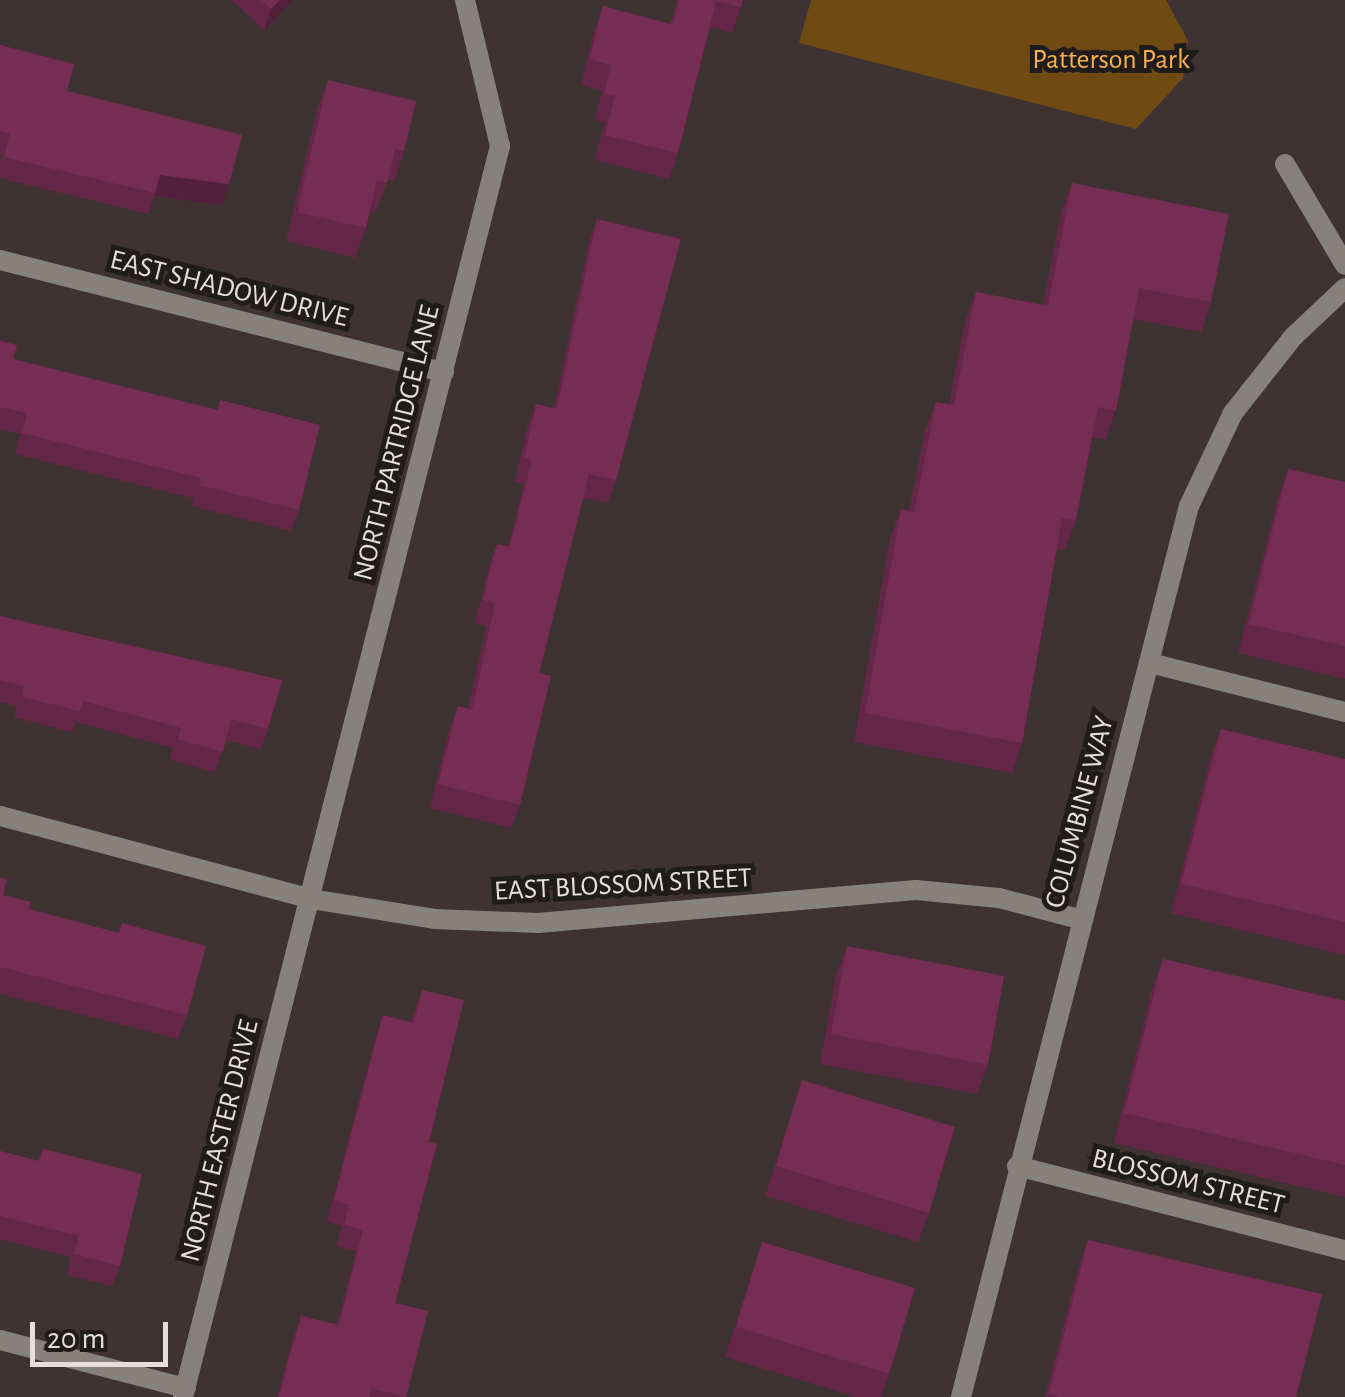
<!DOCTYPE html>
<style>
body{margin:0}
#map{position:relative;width:1345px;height:1397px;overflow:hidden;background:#3f3233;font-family:"Alegreya Sans",sans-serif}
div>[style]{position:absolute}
.green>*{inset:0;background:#6f4a13}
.service>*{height:20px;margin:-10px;padding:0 10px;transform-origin:10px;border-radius:10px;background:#87817e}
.minor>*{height:20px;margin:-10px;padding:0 10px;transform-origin:10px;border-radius:10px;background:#87817e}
.wall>*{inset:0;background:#652748}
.shaded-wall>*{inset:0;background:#52203b}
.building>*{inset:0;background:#752d54}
span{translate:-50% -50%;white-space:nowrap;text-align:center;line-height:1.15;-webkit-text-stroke:10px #211c1c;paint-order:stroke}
.park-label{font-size:28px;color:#f7b04d}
.street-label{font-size:28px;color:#e6dede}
.scale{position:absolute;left:30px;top:1322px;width:138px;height:45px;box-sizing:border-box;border:5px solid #e6dede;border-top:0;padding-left:12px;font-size:30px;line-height:35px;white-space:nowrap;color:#e6dede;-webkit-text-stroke:8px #211c1c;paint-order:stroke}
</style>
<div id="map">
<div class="green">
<i style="clip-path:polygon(811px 0,1166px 0,1188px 41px,1183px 78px,1136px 129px,799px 43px)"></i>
</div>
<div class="service">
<i style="left:1285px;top:164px;width:117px;rotate:59.3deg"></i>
</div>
<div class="minor">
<i style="left:0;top:260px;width:458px;rotate:14.2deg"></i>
<i style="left:1150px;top:663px;width:201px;rotate:14.1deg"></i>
<i style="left:0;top:816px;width:322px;rotate:14.9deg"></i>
<i style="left:311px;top:899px;width:125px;rotate:9.2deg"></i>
<i style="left:434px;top:919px;width:104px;rotate:2.2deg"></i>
<i style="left:538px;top:923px;width:379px;rotate:-5deg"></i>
<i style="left:916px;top:890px;width:83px;rotate:5.5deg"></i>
<i style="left:999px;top:898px;width:83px;rotate:14.7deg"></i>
<i style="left:1017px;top:1166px;width:339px;rotate:14.4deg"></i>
<i style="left:0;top:1340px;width:192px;rotate:14.5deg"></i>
<i style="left:183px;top:1397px;width:1291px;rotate:-75.78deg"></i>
<i style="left:500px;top:146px;width:150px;rotate:-103.5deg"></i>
<i style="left:961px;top:1397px;width:920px;rotate:-75.65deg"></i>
<i style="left:1189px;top:506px;width:103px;rotate:-64.7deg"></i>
<i style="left:1233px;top:413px;width:97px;rotate:-51.7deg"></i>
<i style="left:1293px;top:337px;width:71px;rotate:-43.3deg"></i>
</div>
<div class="wall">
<i style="clip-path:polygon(232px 0,293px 0,264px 30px)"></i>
<i style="clip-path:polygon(677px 0,743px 0,732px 33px,710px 27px,678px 153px,669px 179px,595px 160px,605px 122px,595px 120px,602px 91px,581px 85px,594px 32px,603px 6px,670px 24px)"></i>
<i style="clip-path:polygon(0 45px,67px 91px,229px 184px,222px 205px,154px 196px,148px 214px,0 178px,0 164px,2px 154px,0 154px)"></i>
<i style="clip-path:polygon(328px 80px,404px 151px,394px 181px,388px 180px,376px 212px,370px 211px,366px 228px,355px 258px,286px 241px,317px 110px)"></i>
<i style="clip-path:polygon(1072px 183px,1211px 302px,1201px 332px,1133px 319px,1116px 410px,1105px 440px,1092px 438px,1076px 520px,1065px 550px,1057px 548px,1022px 743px,1012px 773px,854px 742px,890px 539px,901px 509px,909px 511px,925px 431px,936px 402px,949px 404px,965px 322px,976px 292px,1043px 305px,1061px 213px)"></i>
<i style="clip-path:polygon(597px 219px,616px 480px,608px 503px,583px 498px,539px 673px,520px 805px,511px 828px,430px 808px,449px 730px,458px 706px,468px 709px,486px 627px,475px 623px,489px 567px,497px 544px,508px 547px,524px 484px,515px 482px,527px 428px,536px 404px,554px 408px,589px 242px)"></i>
<i style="clip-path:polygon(0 341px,13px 359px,217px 410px,220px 400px,299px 510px,291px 531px,192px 506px,193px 498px,15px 454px,20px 434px,0 429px)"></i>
<i style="clip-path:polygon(1288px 469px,1345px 482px,1345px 679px,1238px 653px,1278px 499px)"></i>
<i style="clip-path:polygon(0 616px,268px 729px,261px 749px,226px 740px,215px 772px,170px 760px,173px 748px,76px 722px,72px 732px,14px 717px,17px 706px,0 702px)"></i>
<i style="clip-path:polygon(1221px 729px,1345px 759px,1345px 955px,1171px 913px,1210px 759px)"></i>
<i style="clip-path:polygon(0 878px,3px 895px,29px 909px,118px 933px,122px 923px,187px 1015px,178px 1039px,0 994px)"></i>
<i style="clip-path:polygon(847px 946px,988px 1065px,977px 1094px,820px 1064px,836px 976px)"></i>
<i style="clip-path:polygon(1163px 959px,1345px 1001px,1345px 1197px,1114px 1143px,1152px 989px)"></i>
<i style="clip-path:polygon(422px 990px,429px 1142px,395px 1303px,406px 1397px,277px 1397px,294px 1336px,301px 1316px,337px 1325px,356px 1251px,336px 1246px,342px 1226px,327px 1221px,376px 1036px,383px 1015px,411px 1022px)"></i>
<i style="clip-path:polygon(802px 1080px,929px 1213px,918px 1242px,765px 1196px)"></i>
<i style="clip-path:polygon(43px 1149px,120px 1266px,112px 1286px,67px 1275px,71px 1257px,0 1239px,0 1151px,38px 1161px)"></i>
<i style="clip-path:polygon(1088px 1240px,1296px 1397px,1045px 1397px,1078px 1270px)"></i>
<i style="clip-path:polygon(762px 1242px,889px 1374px,881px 1397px,856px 1397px,725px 1357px)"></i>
</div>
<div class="shaded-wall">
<i style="clip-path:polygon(280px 0,293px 0,264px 30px,271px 9px)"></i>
<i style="clip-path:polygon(160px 175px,229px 184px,222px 205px,154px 196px)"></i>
</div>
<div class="building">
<i style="clip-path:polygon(261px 0,280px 0,271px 9px)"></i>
<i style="clip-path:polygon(679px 0,743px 0,741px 7px,716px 1px,678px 153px,605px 135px,615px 96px,604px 94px,611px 65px,590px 59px,603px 6px,673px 25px)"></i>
<i style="clip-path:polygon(0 45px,74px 64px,67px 91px,242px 135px,229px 184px,160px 175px,155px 193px,4px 157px,10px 134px,0 131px)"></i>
<i style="clip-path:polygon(328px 80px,416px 101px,404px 151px,395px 149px,387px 183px,377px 180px,366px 228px,297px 212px)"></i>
<i style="clip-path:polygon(1072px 183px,1229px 214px,1211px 302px,1139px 288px,1116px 410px,1098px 407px,1076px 520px,1062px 518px,1022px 743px,865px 713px,901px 509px,914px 512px,936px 402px,954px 405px,976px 292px,1048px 306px)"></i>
<i style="clip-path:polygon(597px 219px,681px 239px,616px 480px,589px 474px,539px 673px,551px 676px,520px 805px,438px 784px,458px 706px,472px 710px,495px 604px,483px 600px,497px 544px,510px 547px,532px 460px,524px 458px,536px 404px,557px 409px)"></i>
<i style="clip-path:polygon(0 341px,17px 345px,13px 359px,218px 410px,220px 400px,320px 425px,299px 510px,199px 485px,201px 478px,22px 433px,27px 413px,0 407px)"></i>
<i style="clip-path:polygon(1288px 469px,1345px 482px,1345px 646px,1249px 624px)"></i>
<i style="clip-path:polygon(0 616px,282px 680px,268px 729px,231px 719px,223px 752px,178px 739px,181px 728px,83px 701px,80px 711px,22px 697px,24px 686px,0 680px)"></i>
<i style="clip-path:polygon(1221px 729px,1345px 759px,1345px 922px,1181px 884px)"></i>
<i style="clip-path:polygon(0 878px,7px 879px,3px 895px,31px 902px,29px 909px,119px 933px,122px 923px,206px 946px,187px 1015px,0 967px)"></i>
<i style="clip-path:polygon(847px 946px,1004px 976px,988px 1065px,831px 1034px)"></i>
<i style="clip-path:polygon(1163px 959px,1345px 1001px,1345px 1165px,1124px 1113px)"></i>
<i style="clip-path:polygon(422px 990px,464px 1000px,429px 1142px,437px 1144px,395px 1303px,428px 1311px,406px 1397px,372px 1388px,369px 1397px,279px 1397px,301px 1316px,339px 1325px,363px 1230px,344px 1225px,349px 1205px,334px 1200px,383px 1015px,414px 1023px)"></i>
<i style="clip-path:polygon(802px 1080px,955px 1127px,929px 1213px,776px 1166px)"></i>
<i style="clip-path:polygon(43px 1149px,142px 1174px,120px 1266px,74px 1254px,79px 1236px,0 1216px,0 1151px,39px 1161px)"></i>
<i style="clip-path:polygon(1088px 1240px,1322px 1294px,1296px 1397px,1060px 1397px,1049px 1394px)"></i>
<i style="clip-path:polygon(762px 1242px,915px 1288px,889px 1374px,736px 1327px)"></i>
</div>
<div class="park-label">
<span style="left:1111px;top:60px">Patterson Park</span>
</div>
<div class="street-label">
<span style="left:229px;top:289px;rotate:14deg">EAST SHADOW DRIVE</span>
<span style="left:397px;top:443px;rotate:-76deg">NORTH PARTRIDGE LANE</span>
<span style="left:1080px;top:812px;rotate:-75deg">COLUMBINE WAY</span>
<span style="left:623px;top:885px;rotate:-3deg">EAST BLOSSOM STREET</span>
<span style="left:220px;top:1141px;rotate:-76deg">NORTH EASTER DRIVE</span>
<span style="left:1188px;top:1182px;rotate:14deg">BLOSSOM STREET</span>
</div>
<div class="scale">20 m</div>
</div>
